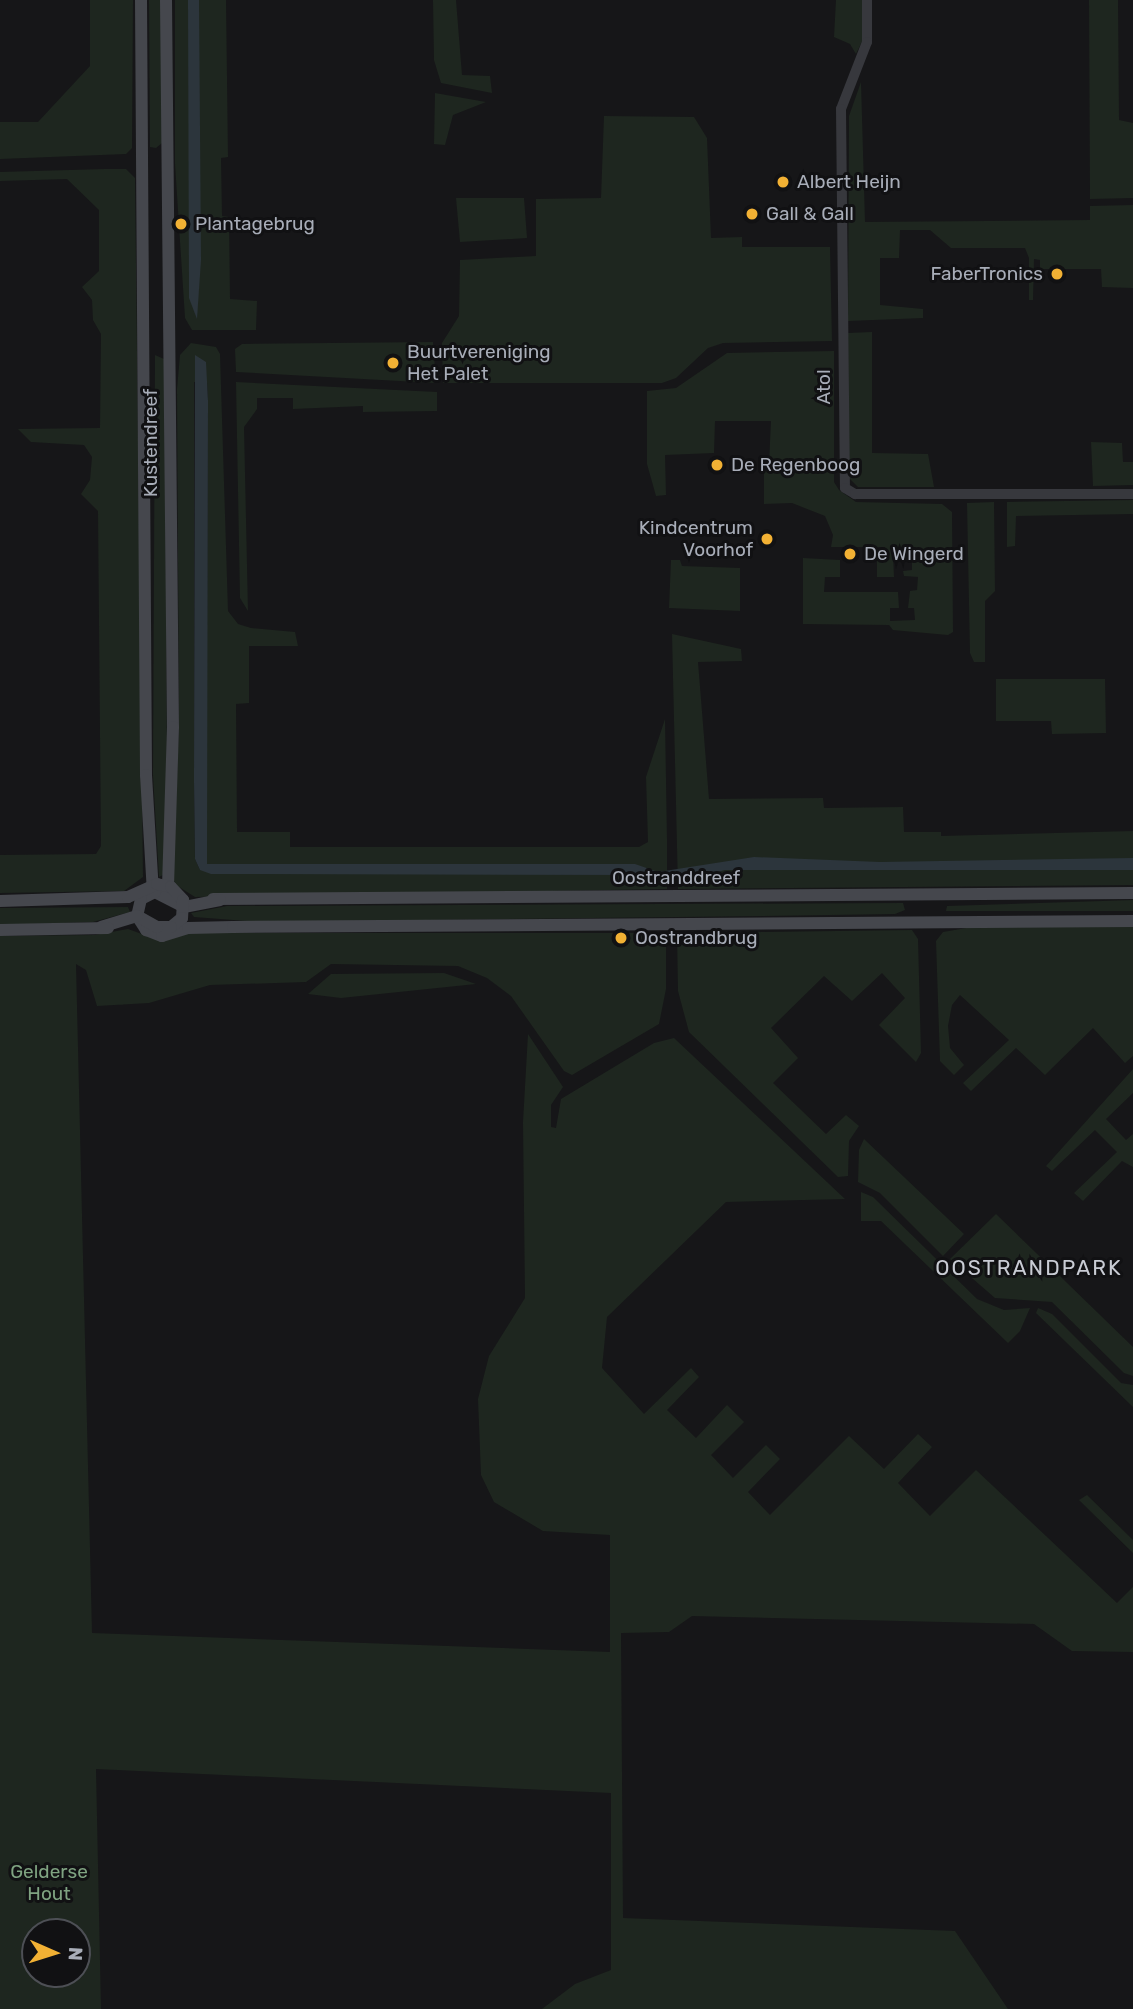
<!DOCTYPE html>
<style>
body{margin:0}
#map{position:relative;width:1133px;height:2009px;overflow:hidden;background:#161618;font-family:Rubik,sans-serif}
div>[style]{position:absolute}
.green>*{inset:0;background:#1e261f}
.water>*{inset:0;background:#2c353c}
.tertiary>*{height:10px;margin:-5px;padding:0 5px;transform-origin:5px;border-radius:5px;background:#37383d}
.secondary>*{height:12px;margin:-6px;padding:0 6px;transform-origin:6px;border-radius:6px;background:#45474d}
.dots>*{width:19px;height:19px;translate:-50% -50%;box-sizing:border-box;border:4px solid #111113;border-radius:50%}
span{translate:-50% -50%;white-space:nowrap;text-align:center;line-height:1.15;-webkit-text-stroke:6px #111113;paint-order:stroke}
.poi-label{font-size:19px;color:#a8adb8}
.left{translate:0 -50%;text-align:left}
.right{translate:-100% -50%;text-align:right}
.street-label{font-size:19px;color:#a8adb8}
.park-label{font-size:19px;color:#7fa381}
.neighbourhood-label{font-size:21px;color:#c9ccd4;letter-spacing:2px}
.north{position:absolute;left:21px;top:1918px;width:70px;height:70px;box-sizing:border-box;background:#111113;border:2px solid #4d4f55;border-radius:50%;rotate:93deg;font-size:19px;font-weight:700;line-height:28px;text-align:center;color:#a8adb8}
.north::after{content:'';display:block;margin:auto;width:24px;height:32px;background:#f2b134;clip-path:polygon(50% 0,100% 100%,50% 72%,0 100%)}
</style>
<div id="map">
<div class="green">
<i style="clip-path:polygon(90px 0,133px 0,132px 148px,126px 154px,0 159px,0 122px,38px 122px,90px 66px)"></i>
<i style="clip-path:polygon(149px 0,161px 0,162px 143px,156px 148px,150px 147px)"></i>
<i style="clip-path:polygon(175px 0,226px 0,228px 157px,221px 158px,222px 216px,229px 217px,230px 299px,257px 301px,256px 330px,192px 330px,185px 318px,175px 164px)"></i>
<i style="clip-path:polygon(433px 0,456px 0,462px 75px,490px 76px,492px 93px,441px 83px,434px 60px)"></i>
<i style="clip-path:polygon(836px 0,863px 0,864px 37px,856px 54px,850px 44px,834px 37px)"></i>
<i style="clip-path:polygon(1089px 0,1118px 0,1119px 120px,1133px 123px,1133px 198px,1090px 199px)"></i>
<i style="clip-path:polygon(861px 82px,865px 222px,1090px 220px,1090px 206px,1133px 205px,1133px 288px,1102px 287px,1101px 269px,1040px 269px,1040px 260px,1034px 259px,1033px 300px,1029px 300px,1029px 258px,1025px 248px,951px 248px,930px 230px,900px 230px,899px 258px,880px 258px,880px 305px,923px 309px,923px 318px,848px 321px,849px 116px)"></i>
<i style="clip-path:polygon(435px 93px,486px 102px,453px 115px,445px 145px,434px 144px)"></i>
<i style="clip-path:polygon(604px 116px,694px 117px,707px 138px,711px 238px,742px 237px,742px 247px,830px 247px,832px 341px,723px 343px,708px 348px,676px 378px,662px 383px,443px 383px,442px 343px,459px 316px,460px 260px,536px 256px,536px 199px,601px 198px)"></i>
<i style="clip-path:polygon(105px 169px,126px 169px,135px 178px,143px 877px,124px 891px,0 893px,0 855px,96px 854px,101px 846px,98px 511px,81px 494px,90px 480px,92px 457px,84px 445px,31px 442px,18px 429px,100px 428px,101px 334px,93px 320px,92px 300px,82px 287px,99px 271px,99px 210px,67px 179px,0 181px,0 172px)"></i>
<i style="clip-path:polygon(456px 198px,524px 198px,527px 238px,460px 242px)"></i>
<i style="clip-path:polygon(872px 332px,872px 453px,928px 454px,934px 487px,858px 487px,849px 478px,848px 333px)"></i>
<i style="clip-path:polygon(433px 342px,436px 383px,236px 372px,235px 349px,242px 344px)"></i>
<i style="clip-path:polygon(191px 343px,216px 347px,220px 354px,228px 611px,238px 624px,251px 628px,295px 632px,298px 646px,249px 646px,249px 703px,236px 704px,237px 832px,290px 832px,290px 847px,639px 847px,648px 842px,646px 777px,665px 719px,667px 841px,667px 872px,644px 871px,634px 864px,206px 864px,208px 401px,207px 382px,194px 382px,194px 781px,195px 859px,200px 870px,633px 875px,667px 880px,667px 889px,195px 897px,176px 885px,173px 879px,179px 725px,177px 389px,180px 355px)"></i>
<i style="clip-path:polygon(834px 351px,834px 482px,839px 490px,856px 502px,942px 504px,952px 512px,953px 632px,948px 635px,893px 630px,889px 625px,803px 624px,803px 558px,840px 560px,840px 577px,825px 577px,824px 592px,898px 592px,899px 608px,890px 608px,890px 621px,915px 620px,914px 608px,908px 608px,910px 591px,917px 590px,918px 577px,904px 576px,903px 571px,912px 570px,912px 554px,893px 554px,894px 577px,877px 577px,877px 560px,884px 559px,885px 547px,831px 547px,833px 535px,825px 516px,792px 503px,764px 504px,764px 464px,769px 464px,771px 421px,715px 421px,714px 453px,665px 455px,666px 495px,656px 496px,647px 464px,647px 391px,676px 388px,727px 353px)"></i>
<i style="clip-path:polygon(155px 355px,164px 359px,165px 383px,167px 776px,163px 875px,159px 877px,153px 775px)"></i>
<i style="clip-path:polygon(236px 382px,437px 392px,437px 411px,363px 412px,363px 406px,293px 409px,293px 398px,257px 398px,257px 409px,244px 427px,248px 611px,240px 598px)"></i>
<i style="clip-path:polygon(1091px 442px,1122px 443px,1123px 462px,1133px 462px,1133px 485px,1093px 486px)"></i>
<i style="clip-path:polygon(1133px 500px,1133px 514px,1016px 516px,1015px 546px,1007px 547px,1007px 502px)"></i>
<i style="clip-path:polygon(994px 502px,995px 591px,985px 601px,985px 662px,974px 662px,970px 653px,967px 503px)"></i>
<i style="clip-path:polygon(671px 560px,680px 560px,682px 566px,740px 568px,740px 611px,669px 608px)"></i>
<i style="clip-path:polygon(672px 634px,741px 649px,742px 661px,698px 662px,709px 799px,823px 798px,824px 808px,903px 807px,904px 832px,941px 832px,941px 836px,1133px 831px,1133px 885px,678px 889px)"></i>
<i style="clip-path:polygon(996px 679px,1105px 679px,1106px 733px,1052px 734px,1051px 721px,996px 721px)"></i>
<i style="clip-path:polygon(1133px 900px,1133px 911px,946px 911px,947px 906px)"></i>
<i style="clip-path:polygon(903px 903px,905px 910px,895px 914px,765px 916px,261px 922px,194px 917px,191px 913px,227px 906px)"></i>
<i style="clip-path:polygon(128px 907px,130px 912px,93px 922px,0 925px,0 908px)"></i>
<i style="clip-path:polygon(972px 927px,1133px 927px,1133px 1056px,1125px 1063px,1093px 1028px,1045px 1075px,1016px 1048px,971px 1091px,963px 1083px,1009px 1040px,960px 995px,952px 1005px,948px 1026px,950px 1048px,964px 1065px,954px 1075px,940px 1061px,936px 941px,943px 932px)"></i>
<i style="clip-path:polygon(evenodd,128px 929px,150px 937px,197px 933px,666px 933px,666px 989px,659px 1024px,572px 1075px,564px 1071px,511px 996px,487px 978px,458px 966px,331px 964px,306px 982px,210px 985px,149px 1003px,97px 1006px,86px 970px,76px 964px,92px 1633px,610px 1652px,610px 1535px,543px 1531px,494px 1502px,481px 1475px,478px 1399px,489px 1356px,525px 1298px,523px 1122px,528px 1034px,563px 1087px,551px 1105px,551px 1127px,556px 1128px,561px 1099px,654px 1043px,674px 1038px,845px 1199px,726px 1202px,607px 1317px,602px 1368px,644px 1414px,691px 1368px,699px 1377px,667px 1410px,696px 1438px,727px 1405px,744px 1422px,711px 1455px,733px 1478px,766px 1445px,780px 1459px,748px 1492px,770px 1515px,849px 1436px,884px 1469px,918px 1434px,932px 1447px,898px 1483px,930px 1516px,976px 1470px,1117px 1603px,1133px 1587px,1133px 1652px,1072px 1651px,1034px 1624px,692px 1616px,669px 1632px,621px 1633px,623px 1918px,955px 1931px,1008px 2009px,542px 2009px,575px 1984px,611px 1970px,611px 1793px,96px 1769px,101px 2009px,0 2009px,0 936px,95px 935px,128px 929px,35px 1932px,77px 1932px,77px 1974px,35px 1974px,35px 1932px)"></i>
<i style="clip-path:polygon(912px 930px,918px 939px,921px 1053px,916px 1062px,879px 1025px,905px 998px,882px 973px,852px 1001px,824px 976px,771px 1028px,798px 1058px,773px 1083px,826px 1134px,846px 1115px,859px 1126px,849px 1141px,848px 1176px,838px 1177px,689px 1032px,678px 991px,677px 933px)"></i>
<i style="clip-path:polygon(444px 973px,476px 984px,341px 998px,308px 994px,331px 974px)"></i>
<i style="clip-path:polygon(1133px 1069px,1133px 1093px,1106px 1119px,1126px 1140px,1133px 1134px,1133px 1167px,1122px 1161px,1083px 1201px,1074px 1193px,1117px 1152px,1095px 1130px,1052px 1171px,1046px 1166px)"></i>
<i style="clip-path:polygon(864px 1139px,964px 1234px,943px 1256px,880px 1193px,858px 1182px,859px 1150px)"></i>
<i style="clip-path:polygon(861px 1192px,873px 1197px,977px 1299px,1004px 1310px,1030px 1308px,1020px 1331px,1008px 1343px,881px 1221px,861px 1221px)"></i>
<i style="clip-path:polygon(996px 1214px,1133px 1347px,1133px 1376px,1124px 1373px,1052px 1302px,995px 1298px,950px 1259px)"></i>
<i style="clip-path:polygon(1038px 1308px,1052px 1314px,1121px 1383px,1133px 1385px,1133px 1407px,1036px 1313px)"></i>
<i style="clip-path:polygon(1087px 1495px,1133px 1540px,1133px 1553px,1079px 1500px)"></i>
</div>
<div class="water">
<i style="clip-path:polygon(188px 0,199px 0,201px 260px,197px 319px,189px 298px)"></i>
<i style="clip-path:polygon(195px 355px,206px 362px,208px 401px,207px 864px,635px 864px,658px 872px,754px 857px,880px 862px,1133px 858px,1133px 870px,725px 870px,691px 879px,656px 880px,633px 875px,211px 874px,200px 870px,195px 859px,194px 781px)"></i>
</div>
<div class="tertiary">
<i style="left:867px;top:0;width:42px;rotate:90deg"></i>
<i style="left:867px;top:42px;width:72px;rotate:111.2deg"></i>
<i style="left:841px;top:109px;width:379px;rotate:89.4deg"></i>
<i style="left:845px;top:488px;width:12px;rotate:31deg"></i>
<i style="left:855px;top:494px;width:278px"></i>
</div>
<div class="secondary">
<i style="left:141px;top:0;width:775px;rotate:89.63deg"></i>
<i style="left:146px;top:775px;width:117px;rotate:86.6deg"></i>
<i style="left:166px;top:0;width:727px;rotate:89.45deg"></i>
<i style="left:173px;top:727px;width:159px;rotate:91.8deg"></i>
<i style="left:213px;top:899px;width:920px;rotate:-0.37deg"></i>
<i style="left:220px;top:900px;width:37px;rotate:169deg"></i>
<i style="left:184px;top:907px;width:33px;rotate:-153deg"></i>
<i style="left:155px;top:892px;width:16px;rotate:153deg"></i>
<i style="left:141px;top:899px;width:17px;rotate:103deg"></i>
<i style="left:137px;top:916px;width:17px;rotate:57deg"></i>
<i style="left:146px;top:930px;width:17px;rotate:21deg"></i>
<i style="left:162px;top:936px;width:27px;rotate:-17deg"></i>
<i style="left:188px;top:928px;width:45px;rotate:-1.3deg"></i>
<i style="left:233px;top:927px;width:900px;rotate:-0.38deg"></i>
<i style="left:0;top:901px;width:128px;rotate:-1.8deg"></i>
<i style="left:128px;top:897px;width:32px;rotate:-24deg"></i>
<i style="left:157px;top:884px;width:14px;rotate:12deg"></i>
<i style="left:171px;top:887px;width:18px;rotate:47deg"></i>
<i style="left:183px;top:900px;width:18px;rotate:93deg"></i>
<i style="left:182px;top:918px;width:14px;rotate:141deg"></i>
<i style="left:171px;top:927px;width:14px;rotate:180deg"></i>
<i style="left:157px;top:927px;width:23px;rotate:-151deg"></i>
<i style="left:137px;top:916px;width:37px;rotate:163deg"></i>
<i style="left:0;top:930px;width:108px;rotate:-1.1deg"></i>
</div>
<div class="dots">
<i style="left:783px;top:182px;background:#f2b134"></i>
<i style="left:752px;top:214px;background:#f2b134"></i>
<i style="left:181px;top:224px;background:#f2b134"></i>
<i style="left:1057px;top:274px;background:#f2b134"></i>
<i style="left:393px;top:363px;background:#f2b134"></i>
<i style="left:717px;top:465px;background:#f2b134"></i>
<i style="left:767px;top:539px;background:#f2b134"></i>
<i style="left:850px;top:554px;background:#f2b134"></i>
<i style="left:621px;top:938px;background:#f2b134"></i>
</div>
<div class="poi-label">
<span class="left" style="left:797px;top:182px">Albert Heijn</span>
<span class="left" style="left:766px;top:214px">Gall &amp; Gall</span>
<span class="left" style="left:195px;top:224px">Plantagebrug</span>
<span class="right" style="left:1043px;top:274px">FaberTronics</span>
<span class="left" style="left:407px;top:363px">Buurtvereniging<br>Het Palet</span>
<span class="left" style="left:731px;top:465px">De Regenboog</span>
<span class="right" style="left:753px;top:539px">Kindcentrum<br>Voorhof</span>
<span class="left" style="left:864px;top:554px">De Wingerd</span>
<span class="left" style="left:635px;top:938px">Oostrandbrug</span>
</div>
<div class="street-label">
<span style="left:824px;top:387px;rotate:-90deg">Atol</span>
<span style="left:151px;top:443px;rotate:-90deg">Kustendreef</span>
<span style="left:676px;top:878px">Oostranddreef</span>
</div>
<div class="park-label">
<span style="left:49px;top:1883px">Gelderse<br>Hout</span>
</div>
<div class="neighbourhood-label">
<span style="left:1029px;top:1268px">OOSTRANDPARK</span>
</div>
<div class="north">N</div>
</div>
